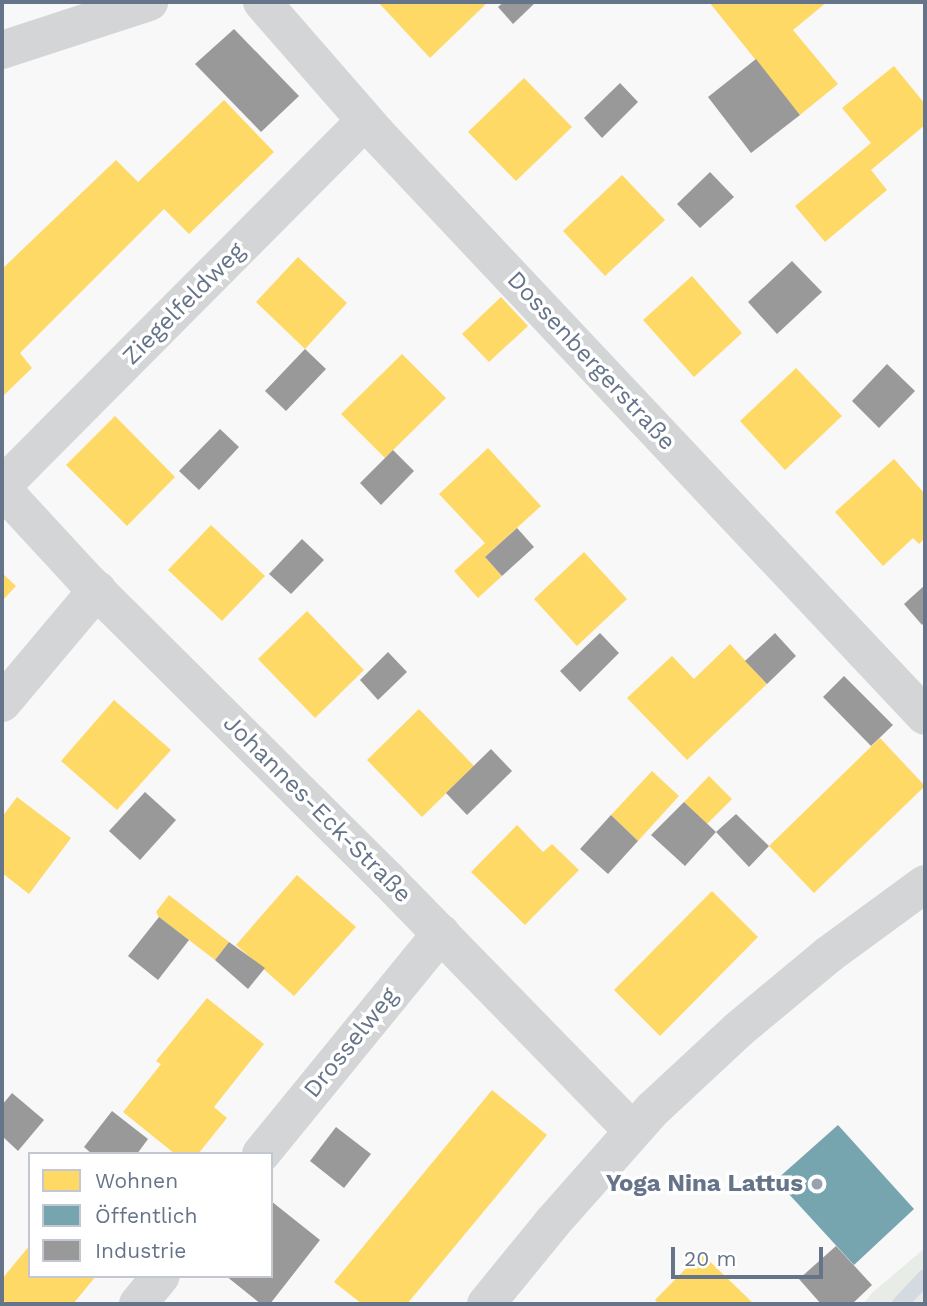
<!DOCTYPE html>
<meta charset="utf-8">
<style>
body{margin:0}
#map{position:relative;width:927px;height:1306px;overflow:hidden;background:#f8f8f8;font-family:"Work Sans",sans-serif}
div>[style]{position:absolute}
.green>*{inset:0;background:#e8ece6}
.homes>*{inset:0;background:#ffd966}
.public>*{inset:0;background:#76a5af}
.industry>*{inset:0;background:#999}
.stream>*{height:16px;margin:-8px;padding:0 8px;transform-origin:8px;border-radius:8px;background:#d4dbe0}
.minor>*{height:38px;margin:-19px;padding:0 19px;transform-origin:19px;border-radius:19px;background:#d4d5d6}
.dots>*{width:19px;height:19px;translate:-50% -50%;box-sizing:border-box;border:4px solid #fff;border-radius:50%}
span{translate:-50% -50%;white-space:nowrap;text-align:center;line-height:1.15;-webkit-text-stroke:7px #fff;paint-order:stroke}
.street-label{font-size:24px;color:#66748a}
.poi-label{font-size:24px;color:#66748a;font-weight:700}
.right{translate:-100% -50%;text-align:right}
.frame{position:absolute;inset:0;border:4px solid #66748a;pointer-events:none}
.legend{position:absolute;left:28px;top:1152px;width:245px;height:126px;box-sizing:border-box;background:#fff;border:2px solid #c2c7d0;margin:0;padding:9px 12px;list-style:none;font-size:21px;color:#66748a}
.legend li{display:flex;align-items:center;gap:14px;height:35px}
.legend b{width:35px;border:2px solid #c2c7d0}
.scale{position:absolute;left:671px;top:1247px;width:152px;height:32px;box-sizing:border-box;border:4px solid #66748a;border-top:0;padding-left:9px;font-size:21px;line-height:24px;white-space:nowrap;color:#66748a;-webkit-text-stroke:5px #fff;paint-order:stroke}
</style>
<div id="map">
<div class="green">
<i style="clip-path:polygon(925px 1248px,925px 1304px,863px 1304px,873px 1292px)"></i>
</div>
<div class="homes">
<i style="clip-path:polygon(378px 2px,488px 2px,430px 58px)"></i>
<i style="clip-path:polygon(709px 2px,827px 2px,793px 30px,838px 84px,800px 115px)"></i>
<i style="clip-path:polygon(894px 66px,925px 104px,925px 125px,871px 170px,887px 190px,825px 242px,795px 206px,871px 143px,842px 108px)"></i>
<i style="clip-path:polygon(524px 78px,572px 127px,516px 181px,468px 132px)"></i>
<i style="clip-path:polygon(224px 100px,274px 152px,189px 234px,164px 209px,20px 353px,32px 368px,2px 397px,2px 269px,116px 160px,138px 182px)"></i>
<i style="clip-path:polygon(622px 175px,665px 220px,605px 276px,563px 231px)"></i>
<i style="clip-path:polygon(298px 257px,347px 303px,305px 349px,256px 302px)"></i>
<i style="clip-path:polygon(692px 276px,742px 333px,694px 377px,643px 320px)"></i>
<i style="clip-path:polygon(501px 297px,528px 326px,489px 362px,462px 334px)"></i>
<i style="clip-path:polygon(402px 354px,446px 398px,385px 458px,341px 414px)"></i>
<i style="clip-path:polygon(796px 368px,842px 416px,785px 470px,740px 421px)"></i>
<i style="clip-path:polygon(115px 416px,175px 477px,127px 526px,66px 465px)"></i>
<i style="clip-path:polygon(488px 448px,541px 506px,485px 557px,502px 576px,478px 598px,454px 571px,485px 543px,439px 494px)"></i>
<i style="clip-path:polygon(894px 459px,925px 494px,925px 538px,919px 544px,913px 538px,883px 566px,835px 512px)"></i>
<i style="clip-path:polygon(211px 525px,265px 576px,222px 621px,168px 570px)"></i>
<i style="clip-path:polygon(584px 552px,627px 599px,577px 646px,534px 599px)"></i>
<i style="clip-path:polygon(2px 573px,16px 586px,2px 601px)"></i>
<i style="clip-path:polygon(307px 611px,364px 670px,315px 718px,258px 659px)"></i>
<i style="clip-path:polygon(730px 644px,767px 684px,687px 760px,627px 698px,672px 656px,694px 679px)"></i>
<i style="clip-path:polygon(114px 700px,171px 750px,117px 810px,61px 761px)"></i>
<i style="clip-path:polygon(419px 709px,474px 766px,422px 817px,367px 760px)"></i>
<i style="clip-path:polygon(880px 738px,925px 786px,814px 893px,769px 846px)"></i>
<i style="clip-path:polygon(652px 771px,679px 796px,638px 841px,611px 815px)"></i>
<i style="clip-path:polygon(709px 776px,732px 799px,707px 824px,684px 802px)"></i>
<i style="clip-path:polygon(17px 797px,71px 838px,29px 894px,2px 873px,2px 817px)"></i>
<i style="clip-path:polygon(517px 825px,543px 852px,552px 844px,579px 870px,525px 925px,471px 872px)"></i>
<i style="clip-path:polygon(297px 875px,356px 927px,294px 996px,236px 945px)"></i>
<i style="clip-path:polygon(712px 891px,758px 937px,660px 1036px,614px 990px)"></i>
<i style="clip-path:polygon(169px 895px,229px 942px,215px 960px,159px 917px,156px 912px)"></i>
<i style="clip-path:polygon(207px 998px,264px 1044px,214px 1107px,227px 1118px,198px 1154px,175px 1154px,123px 1112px,161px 1064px,156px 1061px)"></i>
<i style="clip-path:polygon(492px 1090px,547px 1135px,407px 1304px,362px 1304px,334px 1282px)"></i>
<i style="clip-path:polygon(30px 1245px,30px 1276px,96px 1276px,73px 1304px,8px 1304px,2px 1299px,2px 1279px)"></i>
<i style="clip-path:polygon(701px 1253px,754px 1304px,659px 1304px,655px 1300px)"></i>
</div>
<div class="public">
<i style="clip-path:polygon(838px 1125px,914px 1209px,854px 1265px,776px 1180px)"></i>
</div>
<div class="industry">
<i style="clip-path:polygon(504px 2px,536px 2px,513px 24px,498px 7px)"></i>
<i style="clip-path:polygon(234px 29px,299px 96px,261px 132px,195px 64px)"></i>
<i style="clip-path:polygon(756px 59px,800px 115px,751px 153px,708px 97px)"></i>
<i style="clip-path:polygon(620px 83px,638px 102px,602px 138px,584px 118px)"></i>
<i style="clip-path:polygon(710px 172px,734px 197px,700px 228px,677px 204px)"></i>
<i style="clip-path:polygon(792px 261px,822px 292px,777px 334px,748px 302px)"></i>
<i style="clip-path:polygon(305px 349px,326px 369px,286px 411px,265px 391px)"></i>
<i style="clip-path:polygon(887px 364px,915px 391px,879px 428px,852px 401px)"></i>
<i style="clip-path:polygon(220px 429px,239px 447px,199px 490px,179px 471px)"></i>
<i style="clip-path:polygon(393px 450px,414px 471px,381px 505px,360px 483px)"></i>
<i style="clip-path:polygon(517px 528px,534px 547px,502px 576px,485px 557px)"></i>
<i style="clip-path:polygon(302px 539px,324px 560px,291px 594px,269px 574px)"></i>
<i style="clip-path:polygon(925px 585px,925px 622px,922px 625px,904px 604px)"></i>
<i style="clip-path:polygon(600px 633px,619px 653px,580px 692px,560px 671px)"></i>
<i style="clip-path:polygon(775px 633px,796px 656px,767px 684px,745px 661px)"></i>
<i style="clip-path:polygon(388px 652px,407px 672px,378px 700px,360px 680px)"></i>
<i style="clip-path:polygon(844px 676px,893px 725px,871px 746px,823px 697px)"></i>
<i style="clip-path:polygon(491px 749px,512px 771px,467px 815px,446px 793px)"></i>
<i style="clip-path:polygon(145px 792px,176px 820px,140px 860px,109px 831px)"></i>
<i style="clip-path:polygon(684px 802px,716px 832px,736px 814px,769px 846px,749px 867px,716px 832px,685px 866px,651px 835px)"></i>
<i style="clip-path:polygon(611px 815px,638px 841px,608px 874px,580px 849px)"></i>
<i style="clip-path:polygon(159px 917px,189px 940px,158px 980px,128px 956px)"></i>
<i style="clip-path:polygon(229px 942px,265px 968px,248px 989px,215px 960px)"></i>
<i style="clip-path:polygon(12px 1093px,44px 1120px,18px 1151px,2px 1136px,2px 1105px)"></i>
<i style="clip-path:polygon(112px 1111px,148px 1139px,137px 1154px,92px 1154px,84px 1147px)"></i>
<i style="clip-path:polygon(336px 1127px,371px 1154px,344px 1188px,310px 1161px)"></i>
<i style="clip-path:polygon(271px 1201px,320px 1240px,270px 1304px,261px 1304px,226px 1276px,271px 1276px)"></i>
<i style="clip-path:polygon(836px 1246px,872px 1285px,852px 1304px,821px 1304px,799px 1279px)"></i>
</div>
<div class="stream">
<i style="left:900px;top:1304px;width:37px;rotate:-47deg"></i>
</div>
<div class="minor">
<i style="left:262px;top:2px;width:175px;rotate:48.9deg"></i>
<i style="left:377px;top:134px;width:799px;rotate:46.72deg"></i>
<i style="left:2px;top:50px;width:155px;rotate:-18.1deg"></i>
<i style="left:2px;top:486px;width:515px;rotate:-45.16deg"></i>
<i style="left:2px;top:489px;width:122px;rotate:47.3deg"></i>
<i style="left:85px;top:579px;width:426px;rotate:44.8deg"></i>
<i style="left:387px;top:879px;width:351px;rotate:45.7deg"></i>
<i style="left:2px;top:703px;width:148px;rotate:-49.9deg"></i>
<i style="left:261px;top:1154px;width:285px;rotate:-50.8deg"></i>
<i style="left:138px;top:1304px;width:36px;rotate:-51deg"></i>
<i style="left:486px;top:1304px;width:104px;rotate:-50.8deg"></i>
<i style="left:552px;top:1223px;width:152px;rotate:-48.5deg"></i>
<i style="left:653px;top:1109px;width:117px;rotate:-42.9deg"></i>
<i style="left:739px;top:1029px;width:116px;rotate:-39.7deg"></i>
<i style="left:828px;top:955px;width:120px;rotate:-36.2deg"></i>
</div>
<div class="dots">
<i style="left:817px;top:1184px;background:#99a2b0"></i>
</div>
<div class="street-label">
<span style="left:184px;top:304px;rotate:-45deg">Ziegelfeldweg</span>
<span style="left:591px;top:361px;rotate:47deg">Dossenbergerstraße</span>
<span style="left:317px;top:809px;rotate:45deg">Johannes-Eck-Straße</span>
<span style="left:351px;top:1043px;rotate:-51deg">Drosselweg</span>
</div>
<div class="poi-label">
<span class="right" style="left:803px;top:1184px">Yoga Nina Lattus</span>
</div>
<div class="frame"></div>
<ul class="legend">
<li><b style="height:19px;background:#ffd966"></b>Wohnen</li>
<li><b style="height:19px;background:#76a5af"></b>Öffentlich</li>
<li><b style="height:19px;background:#999"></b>Industrie</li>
</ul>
<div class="scale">20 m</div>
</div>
